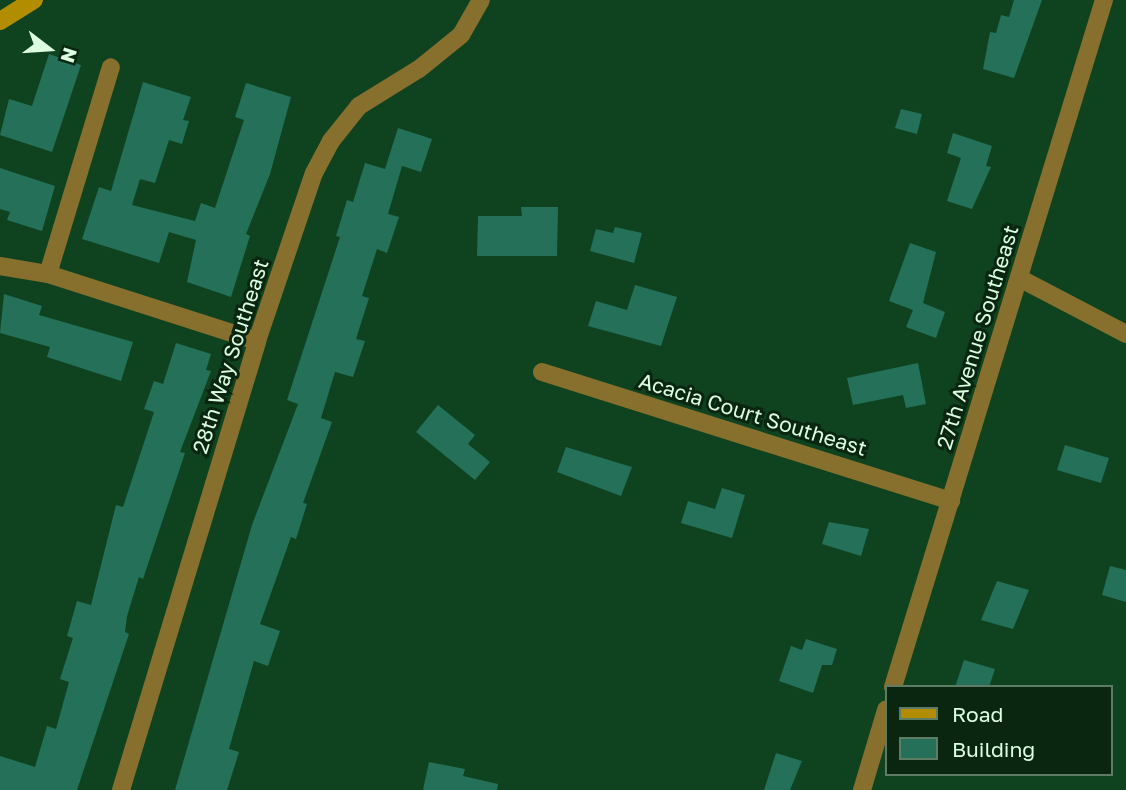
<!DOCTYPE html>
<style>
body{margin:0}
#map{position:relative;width:1126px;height:790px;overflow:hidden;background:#0f431f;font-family:"Golos Text",sans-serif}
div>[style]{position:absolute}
.building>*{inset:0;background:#247059}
.street>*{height:18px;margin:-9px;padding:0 9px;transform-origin:9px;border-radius:9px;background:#876f2d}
.secondary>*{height:18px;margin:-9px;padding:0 9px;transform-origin:9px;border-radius:9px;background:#b38d00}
span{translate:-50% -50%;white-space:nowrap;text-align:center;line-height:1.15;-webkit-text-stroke:6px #0a2611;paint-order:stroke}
.street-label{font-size:21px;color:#dcfde1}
.legend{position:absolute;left:885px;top:685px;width:228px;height:91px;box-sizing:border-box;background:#0a2611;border:2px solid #5e7c64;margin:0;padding:9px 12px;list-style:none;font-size:21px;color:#dcfde1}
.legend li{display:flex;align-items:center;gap:14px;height:35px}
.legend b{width:35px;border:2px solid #5e7c64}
.north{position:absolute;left:14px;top:14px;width:70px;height:70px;-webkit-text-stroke:5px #0a2611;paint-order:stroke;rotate:107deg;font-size:19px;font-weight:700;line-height:28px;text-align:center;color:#dcfde1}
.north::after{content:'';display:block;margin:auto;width:24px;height:32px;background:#dcfde1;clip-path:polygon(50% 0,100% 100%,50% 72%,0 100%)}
</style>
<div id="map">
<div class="building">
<i style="clip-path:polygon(1014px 0,1042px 0,1014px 78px,983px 69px,990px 32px,996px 33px,1001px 15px,1009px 17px)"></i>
<i style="clip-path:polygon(49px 54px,81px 65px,52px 152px,0 135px,9px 99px,32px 106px)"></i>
<i style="clip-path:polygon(143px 82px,191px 97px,183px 120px,189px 121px,182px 144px,169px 140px,155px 183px,140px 179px,132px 205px,195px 221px,201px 203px,215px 208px,244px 120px,235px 117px,246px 83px,291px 97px,270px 174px,246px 234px,250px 236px,231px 297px,187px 282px,196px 240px,169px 232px,159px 263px,82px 239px,99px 187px,111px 191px)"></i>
<i style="clip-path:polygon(901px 109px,922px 114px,917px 134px,895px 128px)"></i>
<i style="clip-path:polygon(398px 128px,432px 139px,421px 172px,402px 166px,388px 214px,399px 217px,387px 253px,377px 249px,362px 296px,369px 298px,356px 339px,365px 341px,353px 377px,335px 372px,321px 418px,332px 422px,303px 503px,307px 504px,296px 539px,291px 537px,260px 624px,280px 631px,268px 666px,254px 661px,229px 749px,239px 752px,227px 790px,175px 790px,252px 525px,298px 404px,287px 400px,340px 237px,336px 236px,347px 200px,353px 202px,365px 163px,385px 169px)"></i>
<i style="clip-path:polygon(953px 133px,992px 146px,986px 166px,991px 167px,972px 209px,947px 201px,961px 158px,947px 153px)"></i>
<i style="clip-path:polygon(0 168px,55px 186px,42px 231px,7px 220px,10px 212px,0 209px)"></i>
<i style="clip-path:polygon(521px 207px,558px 207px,557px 256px,477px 256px,478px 216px,522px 216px)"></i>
<i style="clip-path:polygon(615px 227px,642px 233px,634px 263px,590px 251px,596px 229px,613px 233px)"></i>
<i style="clip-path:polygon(910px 243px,936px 252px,923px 303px,945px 312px,936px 338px,906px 327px,913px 310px,889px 301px)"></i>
<i style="clip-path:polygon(635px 285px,677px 297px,661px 346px,588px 326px,596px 301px,627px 310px)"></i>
<i style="clip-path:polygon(4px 294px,42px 306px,39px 315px,133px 342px,121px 381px,47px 357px,50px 347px,0 333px)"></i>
<i style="clip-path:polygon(176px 343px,211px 354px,206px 370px,211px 371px,180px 452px,185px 453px,143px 579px,139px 577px,127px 616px,125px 632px,129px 634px,77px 790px,0 790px,0 756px,35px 767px,47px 726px,56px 729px,69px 682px,60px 679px,73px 638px,67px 636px,77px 601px,91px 605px,116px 505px,123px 507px,154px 412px,144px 409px,154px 381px,163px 384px)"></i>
<i style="clip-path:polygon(918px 363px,926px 404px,906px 408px,903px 395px,853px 405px,847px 378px)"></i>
<i style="clip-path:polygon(438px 405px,475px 435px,468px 444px,490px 462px,475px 480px,416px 432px)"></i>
<i style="clip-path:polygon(1065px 445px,1109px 458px,1101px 483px,1057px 470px)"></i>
<i style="clip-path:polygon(566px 447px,632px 467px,621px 496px,557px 472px)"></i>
<i style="clip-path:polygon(722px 488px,745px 495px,732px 538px,681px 523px,688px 501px,715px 509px)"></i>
<i style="clip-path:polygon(829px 522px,869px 529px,861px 556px,822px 544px)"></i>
<i style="clip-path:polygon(1110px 566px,1126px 570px,1126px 602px,1102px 595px)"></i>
<i style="clip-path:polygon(997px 581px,1029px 590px,1013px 629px,981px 620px)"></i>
<i style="clip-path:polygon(806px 639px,837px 649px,832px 665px,822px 665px,813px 693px,779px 681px,791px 646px,802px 650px)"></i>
<i style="clip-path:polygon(964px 660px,995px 669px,989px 687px,955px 687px)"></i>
<i style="clip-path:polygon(776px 753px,802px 761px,790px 790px,764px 790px)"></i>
<i style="clip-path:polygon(429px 762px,465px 769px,463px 776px,498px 784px,497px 790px,423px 790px)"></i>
</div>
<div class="street">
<i style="left:0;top:266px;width:49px;rotate:9.5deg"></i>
<i style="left:48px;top:274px;width:219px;rotate:17.8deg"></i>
<i style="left:48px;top:274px;width:216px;rotate:-73.1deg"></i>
<i style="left:1019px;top:278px;width:121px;rotate:27.6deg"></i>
<i style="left:542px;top:372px;width:429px;rotate:17.5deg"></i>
<i style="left:893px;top:687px;width:719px;rotate:-72.93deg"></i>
<i style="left:121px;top:790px;width:469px;rotate:-73.1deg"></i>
<i style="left:257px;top:341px;width:177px;rotate:-71.3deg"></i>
<i style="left:314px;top:173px;width:36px;rotate:-62deg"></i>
<i style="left:331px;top:141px;width:45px;rotate:-51.3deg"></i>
<i style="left:359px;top:106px;width:70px;rotate:-31.7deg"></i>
<i style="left:419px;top:69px;width:54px;rotate:-39deg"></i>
<i style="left:461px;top:35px;width:40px;rotate:-60.3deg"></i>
<i style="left:862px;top:790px;width:84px;rotate:-73.3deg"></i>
</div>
<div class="secondary">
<i style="left:0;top:21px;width:40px;rotate:-32deg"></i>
</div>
<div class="street-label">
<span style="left:977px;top:337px;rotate:-73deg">27th Avenue Southeast</span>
<span style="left:230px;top:356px;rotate:-72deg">28th Way Southeast</span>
<span style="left:753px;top:414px;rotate:17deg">Acacia Court Southeast</span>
</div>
<ul class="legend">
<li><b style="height:9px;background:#b38d00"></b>Road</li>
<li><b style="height:19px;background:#247059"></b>Building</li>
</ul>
<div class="north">N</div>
</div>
